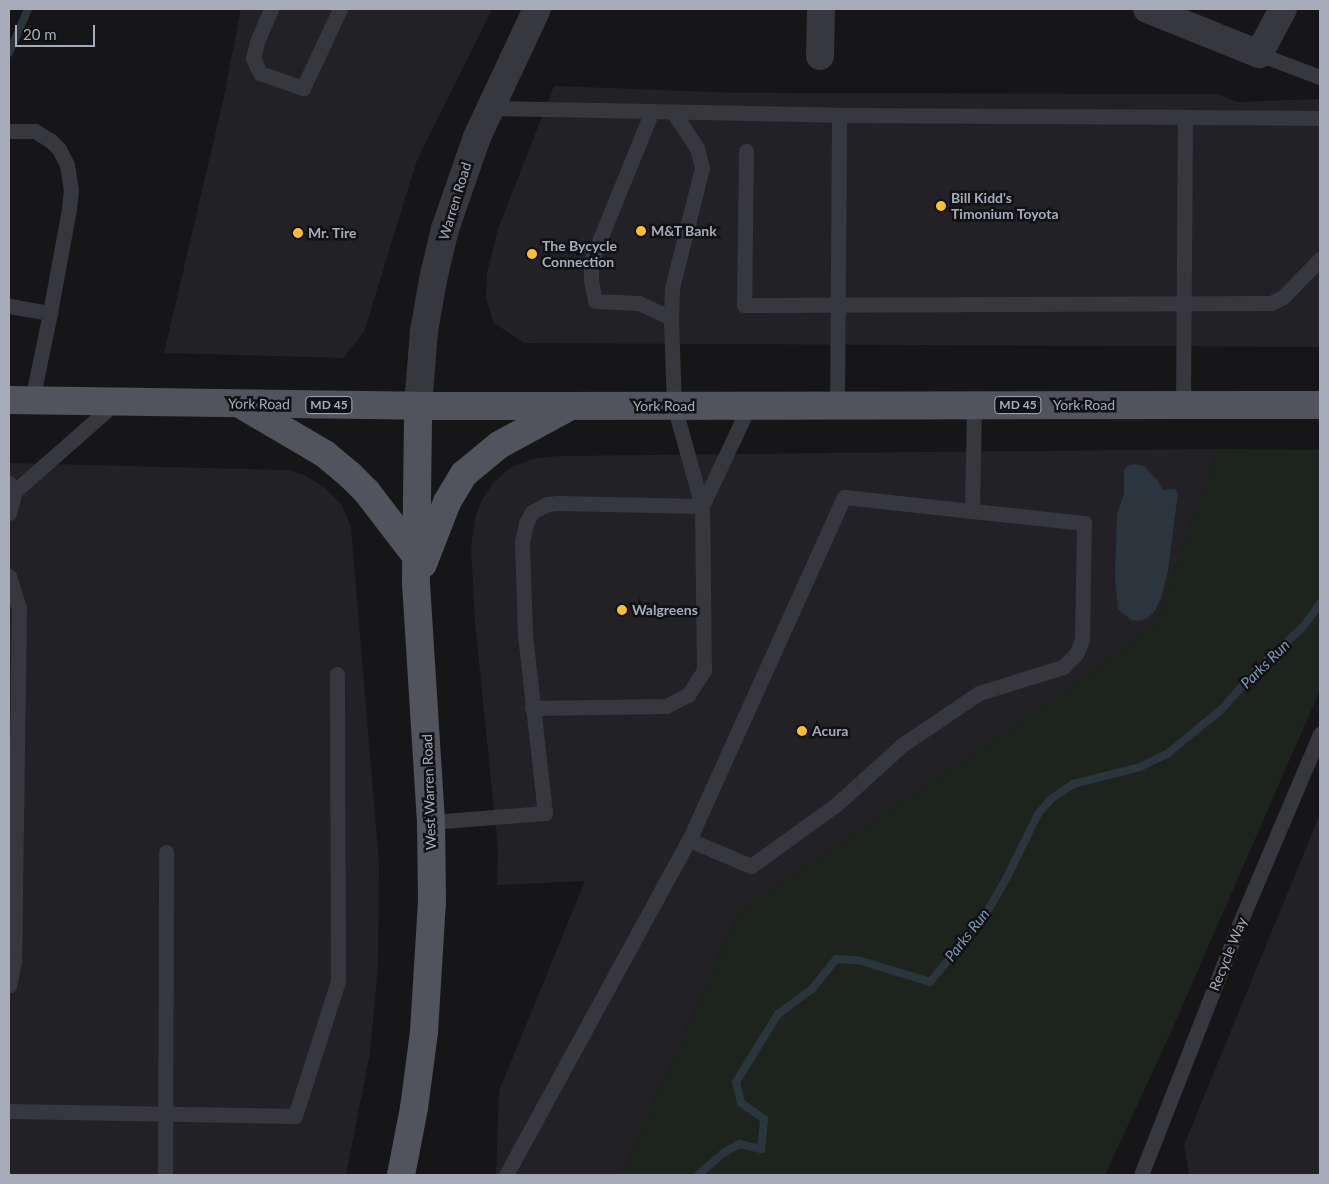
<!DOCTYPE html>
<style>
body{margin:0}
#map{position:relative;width:1329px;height:1184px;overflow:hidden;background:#161619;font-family:Lato,sans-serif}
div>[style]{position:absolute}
.built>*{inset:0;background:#222226}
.green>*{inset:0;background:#1c241d}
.water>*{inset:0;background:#2b353e}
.stream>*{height:8px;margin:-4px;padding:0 4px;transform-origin:4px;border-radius:4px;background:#2b353e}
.service>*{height:15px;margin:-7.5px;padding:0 7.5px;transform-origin:7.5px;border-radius:7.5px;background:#37383e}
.minor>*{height:28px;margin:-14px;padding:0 14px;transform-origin:14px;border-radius:14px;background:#37383e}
.tertiary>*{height:28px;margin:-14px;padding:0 14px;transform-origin:14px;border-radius:14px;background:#37383e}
.primary>*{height:28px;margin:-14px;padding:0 14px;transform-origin:14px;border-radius:14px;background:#52545d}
.dots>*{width:14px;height:14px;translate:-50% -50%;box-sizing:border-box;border:2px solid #111114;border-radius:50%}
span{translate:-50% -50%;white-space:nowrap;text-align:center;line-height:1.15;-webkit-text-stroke:5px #111114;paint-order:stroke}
.shield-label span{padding:1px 4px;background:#111114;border:1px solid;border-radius:4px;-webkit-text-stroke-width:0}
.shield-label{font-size:12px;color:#a7acba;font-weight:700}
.poi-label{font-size:14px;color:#a7acba;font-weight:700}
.left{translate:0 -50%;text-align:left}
.street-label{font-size:14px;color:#a7acba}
.water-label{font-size:15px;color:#7b99b8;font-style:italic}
.frame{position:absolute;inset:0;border:10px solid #a7acba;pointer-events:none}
.scale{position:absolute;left:15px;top:25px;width:80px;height:22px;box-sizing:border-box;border:2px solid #a7acba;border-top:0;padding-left:6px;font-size:15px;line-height:18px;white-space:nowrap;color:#a7acba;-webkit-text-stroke:4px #111114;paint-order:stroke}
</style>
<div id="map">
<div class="built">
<i style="clip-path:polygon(241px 9px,492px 9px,416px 163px,364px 332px,343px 358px,164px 353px,223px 101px)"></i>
<i style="clip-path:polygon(554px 86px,740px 93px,1217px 94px,1237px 102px,1320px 99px,1320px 347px,524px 343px,494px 323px,486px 299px,487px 273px,498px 229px)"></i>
<i style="clip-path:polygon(1217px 449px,1156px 622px,1066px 690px,739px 911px,621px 1175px,496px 1175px,499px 1091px,585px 881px,497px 885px,498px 850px,475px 622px,471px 548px,475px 518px,482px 500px,493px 483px,510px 468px,532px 459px,559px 456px)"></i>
<i style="clip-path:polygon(9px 463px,289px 470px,306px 476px,325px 488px,342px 505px,351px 527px,379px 862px,378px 967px,370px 1053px,346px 1175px,9px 1175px)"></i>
<i style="clip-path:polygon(1320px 814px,1320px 1175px,1189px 1175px,1184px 1145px)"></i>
</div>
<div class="green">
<i style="clip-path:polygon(1217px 449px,1320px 450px,1320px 690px,1171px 1032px,1105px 1175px,621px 1175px,739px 911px,1066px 690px,1156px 622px)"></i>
</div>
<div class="water">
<i style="clip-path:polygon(1135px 464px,1144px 466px,1158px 481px,1163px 490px,1175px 489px,1178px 493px,1168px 571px,1161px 598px,1155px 611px,1146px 619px,1138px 621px,1131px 620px,1118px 609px,1115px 576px,1117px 515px,1124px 493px,1124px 470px,1127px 466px)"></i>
</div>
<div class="stream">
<i style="left:9px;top:53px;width:48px;rotate:-66.6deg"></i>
<i style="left:698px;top:1175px;width:32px;rotate:-41deg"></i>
<i style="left:722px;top:1154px;width:20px;rotate:-30deg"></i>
<i style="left:739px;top:1144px;width:23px;rotate:13deg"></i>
<i style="left:761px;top:1149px;width:30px;rotate:-84deg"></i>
<i style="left:764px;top:1119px;width:28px;rotate:-145deg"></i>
<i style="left:741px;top:1103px;width:22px;rotate:-103deg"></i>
<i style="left:736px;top:1082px;width:80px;rotate:-58.3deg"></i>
<i style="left:778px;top:1014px;width:42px;rotate:-36.3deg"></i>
<i style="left:812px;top:989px;width:38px;rotate:-51deg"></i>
<i style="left:836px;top:959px;width:22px;rotate:3deg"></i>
<i style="left:858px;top:960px;width:75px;rotate:17deg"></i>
<i style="left:930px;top:982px;width:85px;rotate:-50.3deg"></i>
<i style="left:984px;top:917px;width:44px;rotate:-59.9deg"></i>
<i style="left:1006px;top:879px;width:72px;rotate:-63.8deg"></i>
<i style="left:1038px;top:814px;width:20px;rotate:-49deg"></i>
<i style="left:1051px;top:799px;width:27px;rotate:-34deg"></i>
<i style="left:1073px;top:784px;width:69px;rotate:-14.2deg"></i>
<i style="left:1140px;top:767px;width:30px;rotate:-26deg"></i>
<i style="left:1167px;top:754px;width:72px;rotate:-39.4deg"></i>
<i style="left:1223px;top:708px;width:50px;rotate:-49deg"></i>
<i style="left:1256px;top:670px;width:64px;rotate:-42.5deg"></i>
<i style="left:1303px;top:627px;width:29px;rotate:-54deg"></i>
</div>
<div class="service">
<i style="left:271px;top:9px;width:36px;rotate:113deg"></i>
<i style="left:257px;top:42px;width:16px;rotate:104deg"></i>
<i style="left:253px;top:58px;width:17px;rotate:65deg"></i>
<i style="left:260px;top:73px;width:46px;rotate:19.2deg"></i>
<i style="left:303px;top:88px;width:87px;rotate:-64.9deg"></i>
<i style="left:1259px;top:54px;width:65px;rotate:20.7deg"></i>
<i style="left:489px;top:108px;width:350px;rotate:1.1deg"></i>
<i style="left:652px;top:111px;width:162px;rotate:112.1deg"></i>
<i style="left:591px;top:261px;width:19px;rotate:90deg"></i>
<i style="left:591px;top:280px;width:21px;rotate:79deg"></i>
<i style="left:595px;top:301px;width:44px;rotate:2.6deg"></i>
<i style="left:639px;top:303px;width:35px;rotate:25deg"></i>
<i style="left:1185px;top:117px;width:135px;rotate:0.4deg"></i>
<i style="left:9px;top:131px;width:26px"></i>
<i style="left:35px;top:131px;width:19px;rotate:32deg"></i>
<i style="left:51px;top:141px;width:11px;rotate:45deg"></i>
<i style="left:59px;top:149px;width:18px;rotate:63deg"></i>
<i style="left:67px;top:165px;width:24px;rotate:81deg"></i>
<i style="left:71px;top:189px;width:20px;rotate:96deg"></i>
<i style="left:69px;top:209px;width:106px;rotate:100.4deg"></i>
<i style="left:50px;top:313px;width:89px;rotate:101.7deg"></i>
<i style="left:746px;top:151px;width:154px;rotate:90.7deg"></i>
<i style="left:744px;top:305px;width:527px;rotate:-0.22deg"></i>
<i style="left:1271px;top:303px;width:13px;rotate:-27deg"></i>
<i style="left:1283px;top:297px;width:53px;rotate:-45.8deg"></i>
<i style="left:9px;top:306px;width:42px;rotate:9.7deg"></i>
<i style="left:837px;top:406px;width:291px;rotate:-89.6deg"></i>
<i style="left:839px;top:115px;width:346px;rotate:0.3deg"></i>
<i style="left:1185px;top:117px;width:288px;rotate:90.4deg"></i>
<i style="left:9px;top:483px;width:10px;rotate:53deg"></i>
<i style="left:15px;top:491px;width:133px;rotate:-41.3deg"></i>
<i style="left:702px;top:506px;width:110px;rotate:-64.8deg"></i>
<i style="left:972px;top:511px;width:113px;rotate:6.1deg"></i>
<i style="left:1084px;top:523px;width:117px;rotate:91deg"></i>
<i style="left:1082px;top:640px;width:15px;rotate:113deg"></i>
<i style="left:1076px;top:654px;width:18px;rotate:135deg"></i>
<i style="left:1063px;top:667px;width:88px;rotate:162.8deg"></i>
<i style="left:979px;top:693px;width:93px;rotate:146deg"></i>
<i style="left:902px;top:745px;width:88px;rotate:137.8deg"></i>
<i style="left:837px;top:804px;width:106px;rotate:144.2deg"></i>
<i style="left:751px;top:866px;width:67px;rotate:-157.2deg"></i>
<i style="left:689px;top:840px;width:376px;rotate:-65.7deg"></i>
<i style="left:844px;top:497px;width:129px;rotate:6.2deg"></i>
<i style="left:972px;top:511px;width:106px;rotate:-88.9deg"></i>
<i style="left:9px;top:513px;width:23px;rotate:-75deg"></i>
<i style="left:9px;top:576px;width:34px;rotate:73deg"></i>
<i style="left:19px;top:608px;width:353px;rotate:90.8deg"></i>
<i style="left:14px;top:961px;width:25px;rotate:101deg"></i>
<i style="left:532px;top:708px;width:134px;rotate:-0.9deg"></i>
<i style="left:666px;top:706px;width:25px;rotate:-27deg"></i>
<i style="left:688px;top:695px;width:30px;rotate:-57deg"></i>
<i style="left:704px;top:670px;width:164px;rotate:-90.7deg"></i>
<i style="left:702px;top:506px;width:104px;rotate:-105.6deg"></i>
<i style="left:674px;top:406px;width:88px;rotate:-92deg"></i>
<i style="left:671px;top:318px;width:30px;rotate:-88deg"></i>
<i style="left:672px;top:288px;width:124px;rotate:-76deg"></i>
<i style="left:702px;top:168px;width:21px;rotate:-104deg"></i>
<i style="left:697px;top:148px;width:43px;rotate:-123.7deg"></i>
<i style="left:431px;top:822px;width:114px;rotate:-4.5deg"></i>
<i style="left:545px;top:813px;width:180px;rotate:-96.4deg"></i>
<i style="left:525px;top:634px;width:92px;rotate:-91.9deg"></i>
<i style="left:522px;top:542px;width:19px;rotate:-78deg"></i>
<i style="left:526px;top:523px;width:13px;rotate:-61deg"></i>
<i style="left:532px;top:512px;width:17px;rotate:-28deg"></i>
<i style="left:547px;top:504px;width:11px;rotate:-5deg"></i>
<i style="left:558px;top:503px;width:144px;rotate:1.2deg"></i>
<i style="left:9px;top:1111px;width:286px;rotate:1deg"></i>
<i style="left:295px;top:1116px;width:142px;rotate:-72.3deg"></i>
<i style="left:338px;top:981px;width:307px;rotate:-90.2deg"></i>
<i style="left:165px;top:1175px;width:323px;rotate:-89.8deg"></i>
<i style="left:506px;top:1175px;width:382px;rotate:-61.4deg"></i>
<i style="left:1141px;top:1175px;width:266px;rotate:-68.6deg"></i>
<i style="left:1238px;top:927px;width:210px;rotate:-67deg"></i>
</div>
<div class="minor">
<i style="left:1147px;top:9px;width:121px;rotate:21.9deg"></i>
<i style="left:1259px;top:54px;width:51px;rotate:-61.9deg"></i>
<i style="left:820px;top:56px;width:47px;rotate:-88.8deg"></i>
</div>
<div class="tertiary">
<i style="left:418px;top:406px;width:75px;rotate:-85.4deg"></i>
<i style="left:424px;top:331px;width:57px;rotate:-79.9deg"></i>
<i style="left:434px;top:275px;width:47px;rotate:-76.6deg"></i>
<i style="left:445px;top:229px;width:97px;rotate:-70.8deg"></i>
<i style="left:477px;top:137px;width:141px;rotate:-64.9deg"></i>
</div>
<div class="primary">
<i style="left:9px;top:400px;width:409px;rotate:0.8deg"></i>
<i style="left:418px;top:406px;width:902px;rotate:-0.06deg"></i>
<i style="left:240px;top:404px;width:99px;rotate:30.5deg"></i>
<i style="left:325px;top:454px;width:33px;rotate:40deg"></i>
<i style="left:350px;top:475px;width:24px;rotate:45deg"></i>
<i style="left:367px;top:492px;width:81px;rotate:52.6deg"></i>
<i style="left:423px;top:564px;width:66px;rotate:-68.8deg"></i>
<i style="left:447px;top:502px;width:33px;rotate:-59deg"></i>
<i style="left:464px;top:474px;width:45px;rotate:-39.6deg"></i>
<i style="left:499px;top:445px;width:77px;rotate:-28.6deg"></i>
<i style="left:401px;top:1175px;width:68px;rotate:-79deg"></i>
<i style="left:414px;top:1108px;width:77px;rotate:-82.5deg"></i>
<i style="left:424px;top:1032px;width:130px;rotate:-86.5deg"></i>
<i style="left:432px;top:902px;width:80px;rotate:-90.7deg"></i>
<i style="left:431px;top:822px;width:241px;rotate:-93.6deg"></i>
<i style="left:416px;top:581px;width:175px;rotate:-89.3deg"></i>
</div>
<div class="dots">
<i style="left:941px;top:206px;background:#ffbf28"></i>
<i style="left:641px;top:231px;background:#ffbf28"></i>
<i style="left:298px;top:233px;background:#ffbf28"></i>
<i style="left:532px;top:254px;background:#ffbf28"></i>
<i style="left:622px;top:610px;background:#ffbf28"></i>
<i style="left:802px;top:731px;background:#ffbf28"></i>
</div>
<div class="shield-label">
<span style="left:329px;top:405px">MD 45</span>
<span style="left:1018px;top:405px">MD 45</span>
</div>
<div class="poi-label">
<span class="left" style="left:951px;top:206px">Bill Kidd's<br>Timonium Toyota</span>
<span class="left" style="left:651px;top:231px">M&amp;T Bank</span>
<span class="left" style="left:308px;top:233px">Mr. Tire</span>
<span class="left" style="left:542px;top:254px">The Bycycle<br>Connection</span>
<span class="left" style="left:632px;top:610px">Walgreens</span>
<span class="left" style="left:812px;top:731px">Acura</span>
</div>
<div class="street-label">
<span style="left:455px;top:201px;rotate:-73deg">Warren Road</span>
<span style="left:259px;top:404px;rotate:1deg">York Road</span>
<span style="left:1084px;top:405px">York Road</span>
<span style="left:664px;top:406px">York Road</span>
<span style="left:429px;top:792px;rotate:-92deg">West Warren Road</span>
<span style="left:1228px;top:954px;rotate:-68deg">Recycle Way</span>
</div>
<div class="water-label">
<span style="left:1265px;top:664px;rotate:-45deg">Parks Run</span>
<span style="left:967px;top:935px;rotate:-52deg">Parks Run</span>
</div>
<div class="frame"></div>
<div class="scale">20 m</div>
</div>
